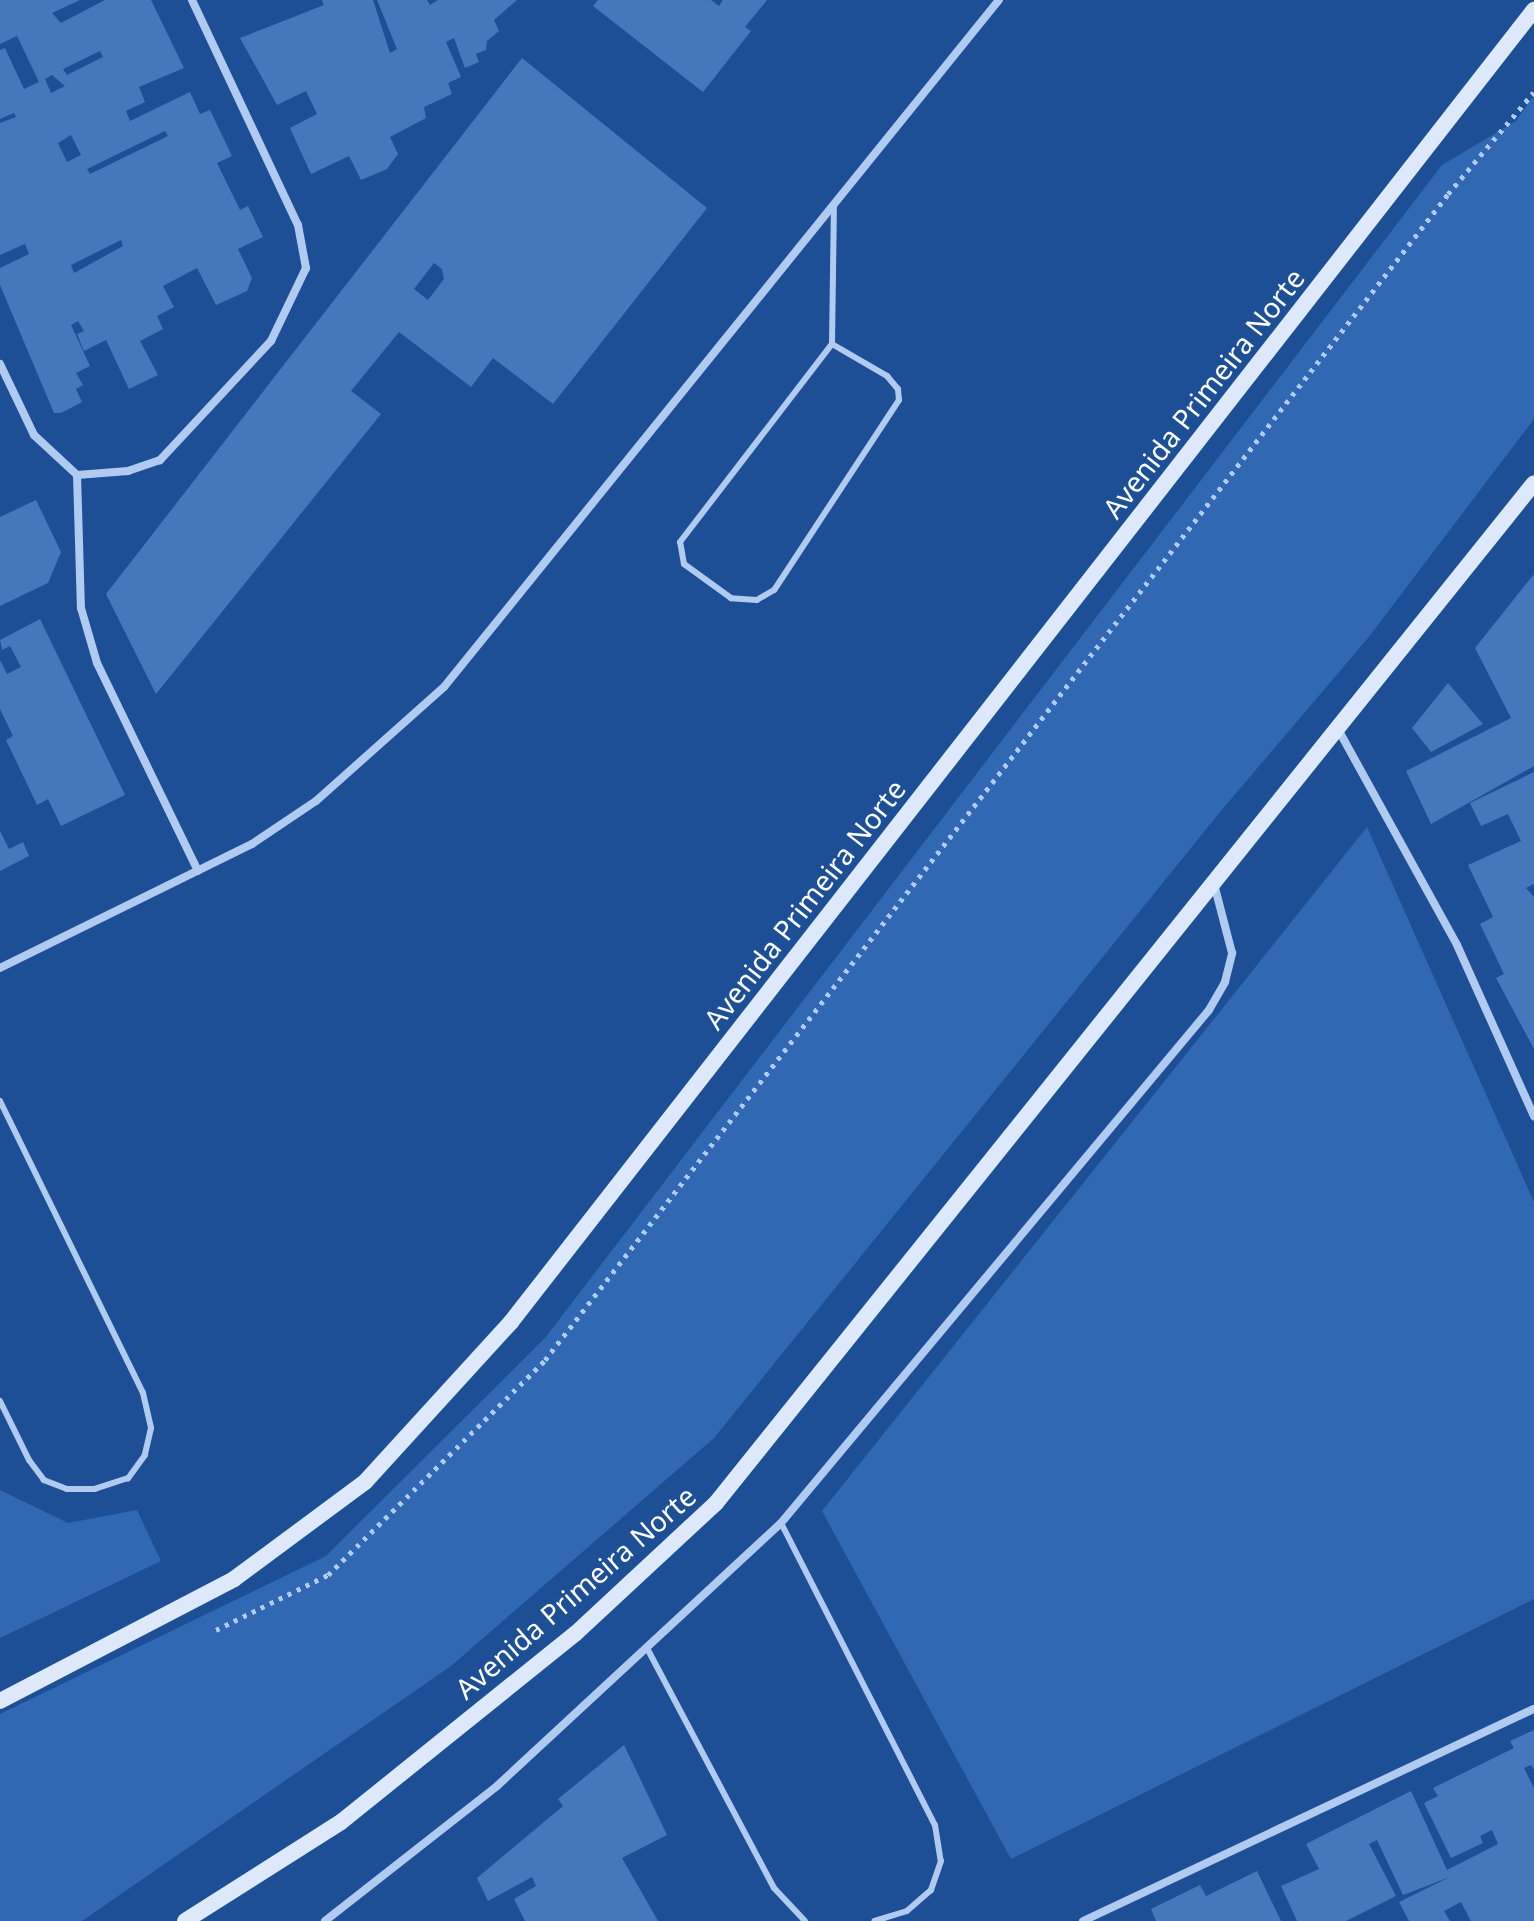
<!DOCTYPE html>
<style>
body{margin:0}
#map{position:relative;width:1534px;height:1921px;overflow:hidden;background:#1d4f96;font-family:"Noto Sans",sans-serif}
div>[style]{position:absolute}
.green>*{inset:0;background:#3168b3}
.building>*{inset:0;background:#4577bc}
.path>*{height:5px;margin-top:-2.5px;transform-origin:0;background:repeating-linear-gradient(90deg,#b0cbef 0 4px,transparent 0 10px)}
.lane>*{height:6px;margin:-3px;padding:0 3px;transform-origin:3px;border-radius:3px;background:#b0cbef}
.street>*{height:8px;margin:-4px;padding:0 4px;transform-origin:4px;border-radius:4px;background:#b0cbef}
.secondary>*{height:16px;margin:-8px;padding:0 8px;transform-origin:8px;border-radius:8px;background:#dde9fb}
span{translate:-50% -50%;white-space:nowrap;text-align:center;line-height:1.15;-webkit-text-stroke:8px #1d4f96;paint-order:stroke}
.street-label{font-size:28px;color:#fff}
</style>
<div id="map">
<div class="green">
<i style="clip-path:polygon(1534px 95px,1534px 419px,1368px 638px,1220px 812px,714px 1438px,451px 1666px,82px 1921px,0 1921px,0 1714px,326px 1556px,545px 1338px,1442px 165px,1516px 121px)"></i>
<i style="clip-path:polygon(1367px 827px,1534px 1202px,1534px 1599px,1011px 1859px,822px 1511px)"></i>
<i style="clip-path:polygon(0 1490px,68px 1523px,137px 1510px,161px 1561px,0 1638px)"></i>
</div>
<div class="building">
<i style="clip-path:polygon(evenodd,0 0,80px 0,52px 13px,61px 23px,105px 0,151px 0,184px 68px,139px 87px,145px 102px,126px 111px,130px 121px,190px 92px,200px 114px,210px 110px,232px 156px,217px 163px,240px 210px,248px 206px,263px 237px,238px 249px,252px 278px,247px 291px,216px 305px,197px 268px,163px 286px,174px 307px,157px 316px,163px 329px,140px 341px,158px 375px,129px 389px,106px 340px,84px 351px,77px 334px,84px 331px,78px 321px,71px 325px,90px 366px,76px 373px,83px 385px,76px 389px,82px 402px,61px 413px,54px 413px,0 285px,0 268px,29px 254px,25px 244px,0 255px,0 123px,16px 117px,14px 113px,0 119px,0 50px,5px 48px,24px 89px,39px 82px,17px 36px,0 44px,0 0,100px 51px,103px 57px,67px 75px,63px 69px,100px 51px,0 0,52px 75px,65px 86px,51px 93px,45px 79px,52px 75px,0 0,165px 131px,168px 136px,90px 174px,87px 169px,165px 131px,0 0,71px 135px,81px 155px,67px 162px,58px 143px,71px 135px,0 0,121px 240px,123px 246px,74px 273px,71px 265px,121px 240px)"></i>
<i style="clip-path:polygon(322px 0,373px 0,390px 53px,397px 49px,377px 0,427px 0,430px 5px,438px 0,517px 0,494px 20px,499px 31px,487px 41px,486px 50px,476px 54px,479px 62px,465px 68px,454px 38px,446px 42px,461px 77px,448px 83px,452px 94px,424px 107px,426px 118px,390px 137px,398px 154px,387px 169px,361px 180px,349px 156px,311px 174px,290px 128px,317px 114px,306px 91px,277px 105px,240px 38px,324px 5px)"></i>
<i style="clip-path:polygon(598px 0,711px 0,719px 6px,723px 0,767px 0,745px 27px,751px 31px,703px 92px,593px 6px)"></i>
<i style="clip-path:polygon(evenodd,522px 58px,707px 208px,553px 404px,493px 358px,471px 387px,399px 332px,351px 391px,381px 414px,156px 694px,106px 594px,522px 58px,434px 263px,442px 269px,444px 279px,428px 300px,414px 289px,434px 263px)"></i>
<i style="clip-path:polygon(36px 500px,61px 552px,48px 583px,0 606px,0 517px)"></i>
<i style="clip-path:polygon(1534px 574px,1534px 766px,1431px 824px,1406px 771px,1511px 718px,1475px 648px)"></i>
<i style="clip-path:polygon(40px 619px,125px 795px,61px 826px,48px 799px,37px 805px,6px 740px,13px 736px,0 709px,0 660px,7px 674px,21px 667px,10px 646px,2px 650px,0 640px)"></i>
<i style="clip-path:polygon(1448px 683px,1483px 724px,1431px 752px,1412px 728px)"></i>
<i style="clip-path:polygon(1534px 772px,1534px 884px,1526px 888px,1534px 897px,1534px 1049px,1496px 978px,1504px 974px,1480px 924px,1493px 917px,1468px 865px,1521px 841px,1508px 814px,1481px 826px,1470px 803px)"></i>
<i style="clip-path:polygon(0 831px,9px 849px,23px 842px,29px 856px,0 871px)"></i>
<i style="clip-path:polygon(1534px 1730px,1534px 1770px,1531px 1765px,1524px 1768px,1534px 1788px,1534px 1921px,1471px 1921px,1461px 1902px,1444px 1911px,1450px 1921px,1409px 1921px,1399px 1902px,1450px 1877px,1403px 1895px,1377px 1840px,1369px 1844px,1396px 1896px,1346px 1921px,1297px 1921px,1281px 1886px,1319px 1869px,1306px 1844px,1411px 1791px,1447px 1870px,1498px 1844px,1492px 1830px,1480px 1836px,1483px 1843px,1451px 1858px,1424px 1803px,1438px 1796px,1433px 1788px,1514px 1748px,1510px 1741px)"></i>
<i style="clip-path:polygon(624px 1745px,667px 1835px,622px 1858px,658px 1921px,525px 1921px,514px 1899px,536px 1886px,532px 1877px,488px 1901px,477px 1878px,563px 1806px,558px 1799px)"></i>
<i style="clip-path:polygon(1257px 1871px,1281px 1921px,1156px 1921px,1151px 1909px,1200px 1885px,1206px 1896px)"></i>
</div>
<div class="path">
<i style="left:216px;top:1630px;width:125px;rotate:-26.2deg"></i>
<i style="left:328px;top:1575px;width:305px;rotate:-44.7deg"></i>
<i style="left:545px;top:1360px;width:1475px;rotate:-52.24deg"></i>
<i style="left:1448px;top:194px;width:133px;rotate:-49.9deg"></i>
</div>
<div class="lane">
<i style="left:832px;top:344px;width:64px;rotate:30.2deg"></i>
<i style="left:887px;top:376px;width:17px;rotate:50deg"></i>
<i style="left:898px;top:389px;width:11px;rotate:85deg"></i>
<i style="left:899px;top:400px;width:227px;rotate:123.3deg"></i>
<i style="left:774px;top:590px;width:20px;rotate:150deg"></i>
<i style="left:757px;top:600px;width:26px;rotate:-176deg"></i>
<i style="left:731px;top:598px;width:58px;rotate:-144.1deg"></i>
<i style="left:684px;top:564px;width:22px;rotate:-100deg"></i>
<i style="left:680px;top:542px;width:250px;rotate:-52.5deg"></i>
<i style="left:832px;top:344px;width:138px;rotate:-89.2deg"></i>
<i style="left:0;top:1101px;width:325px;rotate:63.9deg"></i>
<i style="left:143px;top:1393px;width:36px;rotate:77deg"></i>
<i style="left:151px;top:1428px;width:28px;rotate:103deg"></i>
<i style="left:145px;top:1455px;width:29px;rotate:126deg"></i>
<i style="left:128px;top:1478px;width:35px;rotate:162deg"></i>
<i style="left:95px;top:1489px;width:28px;rotate:180deg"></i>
<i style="left:67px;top:1489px;width:25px;rotate:-159deg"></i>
<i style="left:44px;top:1480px;width:25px;rotate:-127deg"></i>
<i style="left:29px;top:1460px;width:66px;rotate:-116.2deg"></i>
<i style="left:781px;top:1523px;width:339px;rotate:63deg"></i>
<i style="left:935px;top:1825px;width:36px;rotate:81deg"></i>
<i style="left:941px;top:1861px;width:31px;rotate:109deg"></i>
<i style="left:931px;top:1890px;width:32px;rotate:139deg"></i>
<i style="left:907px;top:1911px;width:34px;rotate:163deg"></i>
<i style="left:648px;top:1650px;width:269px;rotate:62.1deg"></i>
<i style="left:774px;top:1888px;width:45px;rotate:46.8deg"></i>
</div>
<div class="street">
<i style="left:192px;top:0;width:249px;rotate:64.8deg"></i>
<i style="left:298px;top:225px;width:44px;rotate:79.5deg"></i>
<i style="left:306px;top:268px;width:81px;rotate:115.6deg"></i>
<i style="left:271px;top:341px;width:163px;rotate:133deg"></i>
<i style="left:160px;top:460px;width:34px;rotate:161deg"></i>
<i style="left:128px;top:471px;width:51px;rotate:175.5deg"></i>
<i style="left:77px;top:475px;width:133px;rotate:88.3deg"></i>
<i style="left:81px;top:608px;width:57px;rotate:73.8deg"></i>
<i style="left:97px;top:663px;width:231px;rotate:64.1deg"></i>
<i style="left:0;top:364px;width:79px;rotate:64.4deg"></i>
<i style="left:34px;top:435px;width:59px;rotate:42.9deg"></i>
<i style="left:1339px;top:731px;width:244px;rotate:61.1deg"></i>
<i style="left:1457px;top:945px;width:188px;rotate:65.8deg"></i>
<i style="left:0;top:968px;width:281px;rotate:-26.2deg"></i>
<i style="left:252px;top:844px;width:77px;rotate:-33.9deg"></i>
<i style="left:316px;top:801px;width:171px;rotate:-41.7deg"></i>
<i style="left:444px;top:687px;width:883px;rotate:-51.07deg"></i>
<i style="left:325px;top:1921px;width:219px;rotate:-38.1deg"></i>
<i style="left:497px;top:1786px;width:387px;rotate:-42.8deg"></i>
<i style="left:781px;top:1523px;width:668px;rotate:-50.16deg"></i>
<i style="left:1209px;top:1010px;width:32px;rotate:-60deg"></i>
<i style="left:1225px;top:982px;width:30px;rotate:-76deg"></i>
<i style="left:1232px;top:953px;width:71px;rotate:-104.6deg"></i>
<i style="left:1083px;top:1921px;width:498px;rotate:-25.2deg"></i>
</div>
<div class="secondary">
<i style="left:0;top:1701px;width:264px;rotate:-27.5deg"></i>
<i style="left:234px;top:1579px;width:163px;rotate:-36.5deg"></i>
<i style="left:365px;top:1482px;width:217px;rotate:-47.6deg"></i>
<i style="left:511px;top:1322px;width:1664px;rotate:-52.06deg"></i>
<i style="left:185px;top:1921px;width:185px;rotate:-32.4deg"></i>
<i style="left:341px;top:1822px;width:300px;rotate:-38.8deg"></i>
<i style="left:575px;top:1634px;width:192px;rotate:-42.9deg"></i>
<i style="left:716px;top:1503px;width:1307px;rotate:-51.27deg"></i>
</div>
<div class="street-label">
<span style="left:1203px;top:393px;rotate:-52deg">Avenida Primeira Norte</span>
<span style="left:804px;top:904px;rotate:-52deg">Avenida Primeira Norte</span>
<span style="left:575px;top:1592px;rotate:-41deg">Avenida Primeira Norte</span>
</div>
</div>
